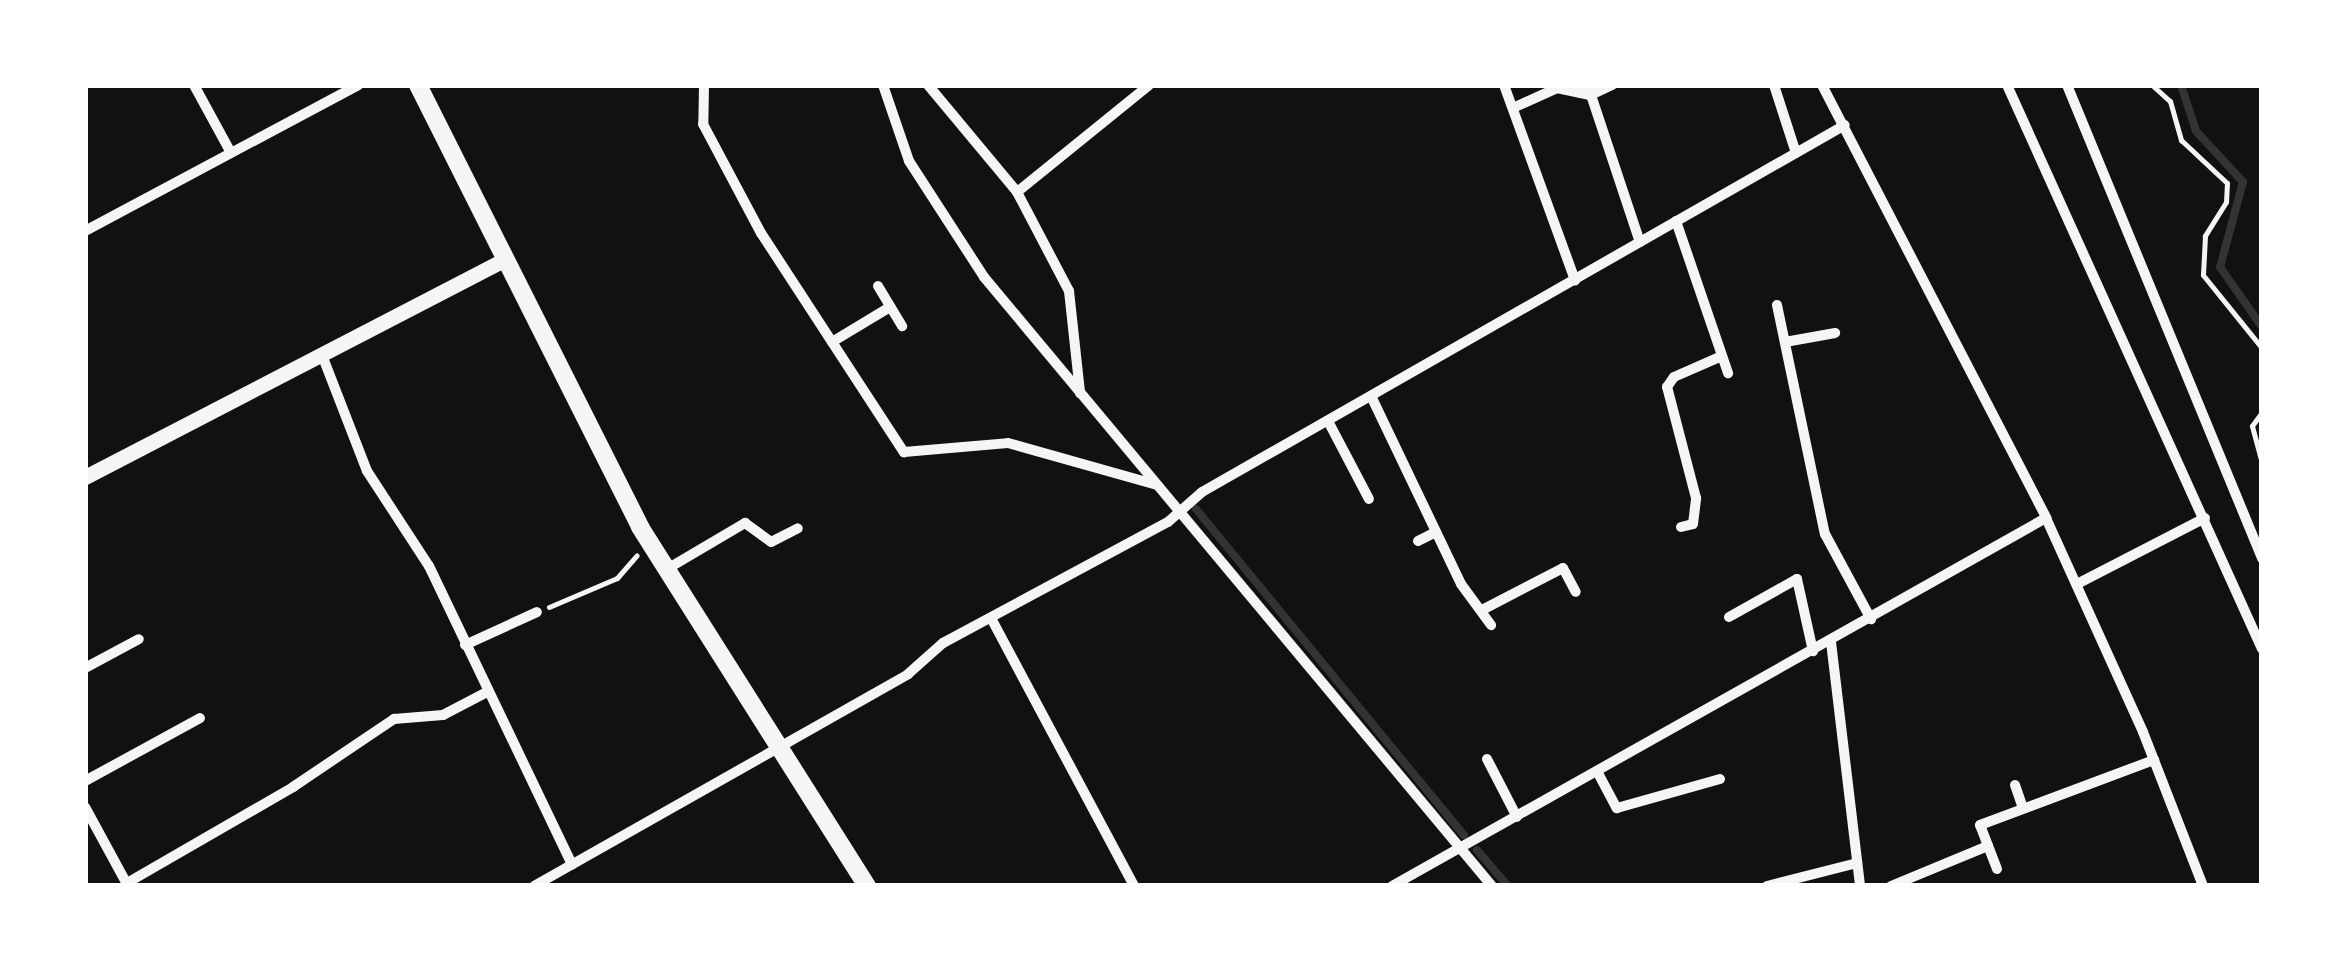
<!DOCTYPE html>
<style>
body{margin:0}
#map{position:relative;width:2347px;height:971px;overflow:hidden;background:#111;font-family:"Work Sans",sans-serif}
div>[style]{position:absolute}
.stream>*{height:8px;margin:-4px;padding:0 4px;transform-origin:4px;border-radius:4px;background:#333}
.path>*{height:5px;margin:-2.5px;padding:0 2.5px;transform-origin:2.5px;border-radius:2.5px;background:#f5f5f5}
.minor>*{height:10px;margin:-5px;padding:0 5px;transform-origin:5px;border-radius:5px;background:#f5f5f5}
.tertiary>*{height:15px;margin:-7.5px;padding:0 7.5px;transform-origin:7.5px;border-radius:7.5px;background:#f5f5f5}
.secondary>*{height:18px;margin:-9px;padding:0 9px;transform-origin:9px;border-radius:9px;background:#f5f5f5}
span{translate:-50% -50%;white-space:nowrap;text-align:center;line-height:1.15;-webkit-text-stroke:8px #fff;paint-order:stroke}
.frame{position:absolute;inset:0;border:88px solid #fff;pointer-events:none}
</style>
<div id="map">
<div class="stream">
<i style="left:2181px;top:85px;width:48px;rotate:71.9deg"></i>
<i style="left:2196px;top:131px;width:69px;rotate:47.3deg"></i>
<i style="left:2243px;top:182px;width:88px;rotate:105.1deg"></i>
<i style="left:2220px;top:267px;width:73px;rotate:55deg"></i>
<i style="left:1196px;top:509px;width:422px;rotate:50.6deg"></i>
<i style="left:1477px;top:850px;width:48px;rotate:49.3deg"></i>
</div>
<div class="path">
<i style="left:2152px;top:85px;width:24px;rotate:42deg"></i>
<i style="left:2170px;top:101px;width:41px;rotate:74.2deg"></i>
<i style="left:2181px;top:140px;width:63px;rotate:43.1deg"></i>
<i style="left:2227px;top:183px;width:19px;rotate:93deg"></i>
<i style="left:2226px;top:202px;width:40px;rotate:122deg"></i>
<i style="left:2205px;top:236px;width:39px;rotate:93deg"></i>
<i style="left:2203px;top:275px;width:94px;rotate:51.1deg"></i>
<i style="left:2262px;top:412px;width:17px;rotate:126deg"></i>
<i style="left:2252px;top:426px;width:39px;rotate:75deg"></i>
<i style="left:549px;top:607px;width:74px;rotate:-23.1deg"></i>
<i style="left:617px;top:578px;width:30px;rotate:-49deg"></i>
</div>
<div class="minor">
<i style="left:194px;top:85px;width:77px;rotate:61.4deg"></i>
<i style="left:704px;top:85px;width:39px;rotate:91deg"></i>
<i style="left:703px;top:124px;width:123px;rotate:62deg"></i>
<i style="left:761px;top:233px;width:262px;rotate:56.9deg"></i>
<i style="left:904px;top:452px;width:104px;rotate:-4.9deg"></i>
<i style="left:1008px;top:443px;width:155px;rotate:15.7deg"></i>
<i style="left:883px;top:85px;width:80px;rotate:71.1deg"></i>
<i style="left:909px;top:161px;width:138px;rotate:57.1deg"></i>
<i style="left:984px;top:277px;width:793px;rotate:50.17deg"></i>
<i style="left:928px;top:85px;width:139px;rotate:50.2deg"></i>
<i style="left:1017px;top:192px;width:112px;rotate:62.3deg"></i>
<i style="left:1069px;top:291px;width:103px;rotate:83.8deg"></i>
<i style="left:1504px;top:85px;width:208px;rotate:70deg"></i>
<i style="left:1612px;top:85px;width:23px;rotate:155deg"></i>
<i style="left:1591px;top:95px;width:155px;rotate:71.6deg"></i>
<i style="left:1774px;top:85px;width:71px;rotate:72.1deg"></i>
<i style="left:1822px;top:85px;width:488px;rotate:62.6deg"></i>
<i style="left:2046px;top:518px;width:235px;rotate:65.6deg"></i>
<i style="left:2143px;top:732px;width:165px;rotate:68.7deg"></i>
<i style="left:2007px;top:85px;width:619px;rotate:65.67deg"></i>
<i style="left:2067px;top:85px;width:512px;rotate:67.6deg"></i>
<i style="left:1515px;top:107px;width:46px;rotate:-24.3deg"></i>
<i style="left:1557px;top:88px;width:35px;rotate:12deg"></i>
<i style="left:1591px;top:95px;width:11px;rotate:-117deg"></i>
<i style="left:1017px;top:192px;width:170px;rotate:-39deg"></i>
<i style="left:1676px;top:221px;width:161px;rotate:71.1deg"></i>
<i style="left:85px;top:231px;width:310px;rotate:-28.1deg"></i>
<i style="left:878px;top:286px;width:47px;rotate:59deg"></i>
<i style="left:1777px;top:305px;width:234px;rotate:78.2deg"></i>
<i style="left:1825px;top:534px;width:97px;rotate:61.6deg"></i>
<i style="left:832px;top:342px;width:68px;rotate:-31.1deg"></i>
<i style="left:1785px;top:342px;width:51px;rotate:-10.2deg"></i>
<i style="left:322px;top:355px;width:124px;rotate:68.8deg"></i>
<i style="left:367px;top:471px;width:113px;rotate:56.9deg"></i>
<i style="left:429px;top:566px;width:331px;rotate:64.4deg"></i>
<i style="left:1371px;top:396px;width:208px;rotate:64.4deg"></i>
<i style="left:1461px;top:584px;width:51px;rotate:53.8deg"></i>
<i style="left:1328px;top:421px;width:88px;rotate:62.3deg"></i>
<i style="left:1681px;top:527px;width:12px;rotate:-14deg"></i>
<i style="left:1693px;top:524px;width:26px;rotate:-83deg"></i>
<i style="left:1696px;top:498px;width:115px;rotate:-104.6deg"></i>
<i style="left:1667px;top:387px;width:12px;rotate:-55deg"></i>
<i style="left:1674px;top:377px;width:52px;rotate:-23.6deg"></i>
<i style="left:1418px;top:541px;width:20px;rotate:-27deg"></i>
<i style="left:667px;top:569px;width:91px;rotate:-30.5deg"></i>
<i style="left:745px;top:523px;width:32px;rotate:36deg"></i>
<i style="left:771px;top:542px;width:30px;rotate:-27deg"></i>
<i style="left:2077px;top:584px;width:144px;rotate:-27.3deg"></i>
<i style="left:1482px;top:610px;width:91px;rotate:-27.4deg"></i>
<i style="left:1563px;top:568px;width:27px;rotate:62deg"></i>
<i style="left:1729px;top:617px;width:78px;rotate:-29.2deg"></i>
<i style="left:1797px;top:579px;width:74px;rotate:77.5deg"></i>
<i style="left:991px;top:618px;width:304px;rotate:61.9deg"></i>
<i style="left:1831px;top:642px;width:246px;rotate:83.2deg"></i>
<i style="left:465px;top:645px;width:79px;rotate:-24.6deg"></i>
<i style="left:85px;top:668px;width:61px;rotate:-28.2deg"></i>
<i style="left:1487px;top:759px;width:65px;rotate:62.7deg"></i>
<i style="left:1598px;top:773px;width:40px;rotate:62deg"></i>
<i style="left:1617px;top:808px;width:107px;rotate:-15.7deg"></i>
<i style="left:85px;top:781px;width:131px;rotate:-28.7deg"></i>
<i style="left:2015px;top:785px;width:24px;rotate:71deg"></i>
<i style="left:85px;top:807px;width:90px;rotate:61.4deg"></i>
<i style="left:1997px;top:869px;width:47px;rotate:-111.1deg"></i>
<i style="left:1980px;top:825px;width:186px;rotate:-20.5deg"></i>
<i style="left:127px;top:883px;width:192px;rotate:-30deg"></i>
<i style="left:293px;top:787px;width:122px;rotate:-34deg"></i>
<i style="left:394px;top:719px;width:49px;rotate:-4.7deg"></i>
<i style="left:443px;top:715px;width:47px;rotate:-27.6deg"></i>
<i style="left:534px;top:886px;width:430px;rotate:-29.5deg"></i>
<i style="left:908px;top:674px;width:47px;rotate:-41.5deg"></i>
<i style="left:943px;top:643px;width:255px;rotate:-28.3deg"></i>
<i style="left:1168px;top:522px;width:45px;rotate:-41.4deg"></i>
<i style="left:1202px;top:492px;width:740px;rotate:-29.72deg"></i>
<i style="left:1392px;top:886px;width:750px;rotate:-29.37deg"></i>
<i style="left:1767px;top:886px;width:93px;rotate:-14.3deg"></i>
<i style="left:1891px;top:886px;width:105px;rotate:-22.4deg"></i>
</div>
<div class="tertiary">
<i style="left:85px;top:477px;width:474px;rotate:-27.4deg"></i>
</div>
<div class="secondary">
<i style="left:418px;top:85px;width:495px;rotate:63.3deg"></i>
<i style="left:640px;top:527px;width:425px;rotate:57.7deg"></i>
</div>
<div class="frame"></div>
</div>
